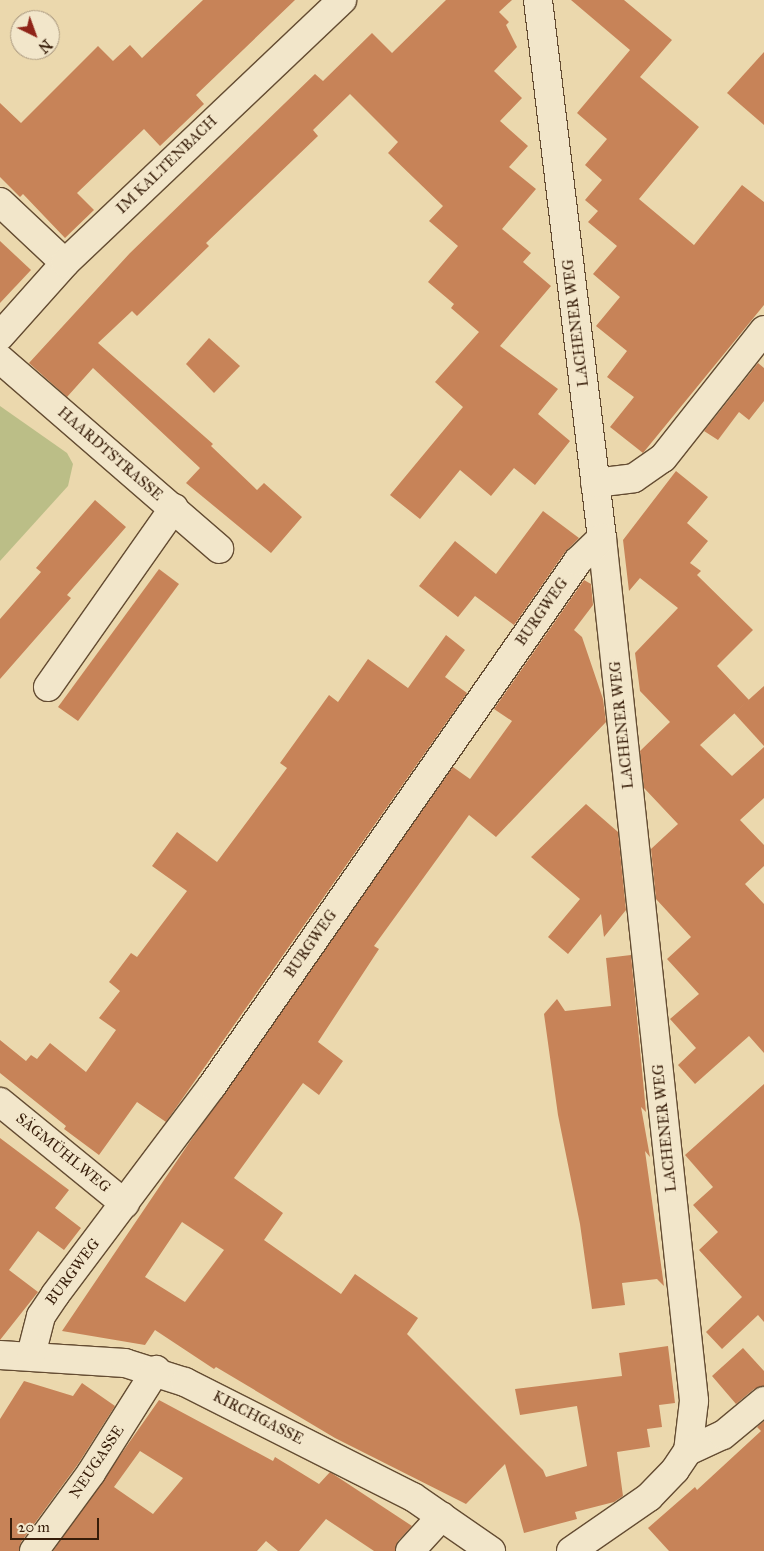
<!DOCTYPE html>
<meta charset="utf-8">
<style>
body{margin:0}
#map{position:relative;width:764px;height:1551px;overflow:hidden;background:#ebd8ad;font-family:"IM FELL Great Primer",serif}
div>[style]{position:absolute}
.green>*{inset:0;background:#bbbe87}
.building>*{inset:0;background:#c78358}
.roads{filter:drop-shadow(1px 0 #644c32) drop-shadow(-1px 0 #644c32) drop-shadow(0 1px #644c32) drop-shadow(0 -1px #644c32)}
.minor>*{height:28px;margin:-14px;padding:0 14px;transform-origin:14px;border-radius:14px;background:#f2e6ca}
span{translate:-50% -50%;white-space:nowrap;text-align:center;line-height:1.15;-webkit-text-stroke:5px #f2e6ca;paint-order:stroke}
.street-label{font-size:15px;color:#371d09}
.north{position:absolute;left:10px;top:10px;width:50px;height:50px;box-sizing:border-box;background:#f2e6ca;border:1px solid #a7967d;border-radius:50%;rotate:138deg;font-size:14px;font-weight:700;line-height:20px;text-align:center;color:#371d09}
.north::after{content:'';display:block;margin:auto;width:18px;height:22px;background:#8f2418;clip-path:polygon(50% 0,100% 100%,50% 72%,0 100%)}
.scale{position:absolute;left:10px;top:1518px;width:89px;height:22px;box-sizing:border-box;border:2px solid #371d09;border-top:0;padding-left:6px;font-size:15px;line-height:18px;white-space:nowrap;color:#371d09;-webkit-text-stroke:4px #f2e6ca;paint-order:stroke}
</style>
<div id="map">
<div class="green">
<i style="clip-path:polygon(0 406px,67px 453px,73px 464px,68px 486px,0 561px)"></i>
</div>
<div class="building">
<i style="clip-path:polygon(203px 0,295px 0,196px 95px,204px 104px,160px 146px,144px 129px,77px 193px,94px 210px,65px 238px,23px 194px,20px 197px,0 177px,0 103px,21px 123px,98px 46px,113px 61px,130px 45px,142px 58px)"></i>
<i style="clip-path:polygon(446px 0,512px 0,499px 12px,509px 22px,506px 25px,517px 47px,494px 71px,522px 98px,500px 121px,528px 146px,509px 167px,536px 189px,502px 229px,531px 253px,523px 262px,551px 286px,500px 346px,558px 389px,538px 414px,570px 441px,535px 485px,514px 468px,491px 496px,460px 470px,420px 519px,390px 495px,463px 407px,435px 382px,479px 332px,451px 308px,454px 304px,428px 282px,458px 246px,429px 221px,443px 206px,388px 153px,398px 142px,350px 94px,313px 130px,318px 136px,206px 243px,209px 246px,137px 316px,132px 311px,98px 343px,213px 444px,211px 446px,257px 490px,264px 483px,302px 517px,271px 553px,186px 483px,200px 468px,93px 368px,67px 397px,29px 363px,130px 253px,315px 74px,323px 81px,372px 33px,392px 53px)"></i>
<i style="clip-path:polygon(571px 0,624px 0,672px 40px,640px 77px,699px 127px,639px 199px,694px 245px,742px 185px,764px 202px,764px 305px,643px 453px,610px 427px,634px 397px,607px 377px,627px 351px,596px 326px,620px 297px,593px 274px,617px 246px,588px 222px,598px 211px,585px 200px,602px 180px,585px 165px,607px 139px,577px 113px,630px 50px)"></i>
<i style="clip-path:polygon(764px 52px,764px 125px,727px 93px)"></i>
<i style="clip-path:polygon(0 241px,31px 270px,0 303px)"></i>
<i style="clip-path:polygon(209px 338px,240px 366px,214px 393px,186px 364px)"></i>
<i style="clip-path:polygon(758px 363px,764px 368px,764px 401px,749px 420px,739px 412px,718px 440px,704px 431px)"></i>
<i style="clip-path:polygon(676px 471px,708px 497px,687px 523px,708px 541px,690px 563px,701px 571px,697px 575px,753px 630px,717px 666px,749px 700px,700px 745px,732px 776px,764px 747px,764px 798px,740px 820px,764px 845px,764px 866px,745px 884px,764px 904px,764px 1053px,749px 1036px,695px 1084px,678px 1065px,696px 1048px,670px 1019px,699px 994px,667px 959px,691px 937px,656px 899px,651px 849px,678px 824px,644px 788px,640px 751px,670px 722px,640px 691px,635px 653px,678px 608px,640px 578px,629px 591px,623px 540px)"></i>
<i style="clip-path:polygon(95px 500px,126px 527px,67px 595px,71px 598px,0 679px,0 619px,41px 572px,36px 568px)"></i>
<i style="clip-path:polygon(543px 511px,579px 538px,565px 552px,514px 625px,475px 596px,458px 617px,419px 586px,455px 541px,496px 574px)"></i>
<i style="clip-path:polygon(159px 569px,179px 584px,78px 721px,58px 707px)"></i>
<i style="clip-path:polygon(evenodd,584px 580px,591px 584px,593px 605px,574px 630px,582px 637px,603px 699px,606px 722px,496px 837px,469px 815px,374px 946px,379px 949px,318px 1042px,343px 1061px,319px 1095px,303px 1083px,234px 1178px,283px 1213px,264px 1240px,341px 1294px,355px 1274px,418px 1318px,407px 1334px,543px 1470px,546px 1477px,587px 1466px,577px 1406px,520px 1415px,515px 1389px,622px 1376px,619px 1353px,668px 1346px,675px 1403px,659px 1405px,662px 1427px,647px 1429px,650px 1447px,617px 1452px,623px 1496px,614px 1502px,575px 1512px,577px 1519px,524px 1533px,505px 1464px,466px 1504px,335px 1438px,216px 1367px,214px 1369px,155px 1330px,145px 1345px,62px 1331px,191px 1140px,453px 767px,470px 779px,512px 721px,494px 709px,584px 580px,182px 1222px,224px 1250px,185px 1302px,145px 1277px,182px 1222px)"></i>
<i style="clip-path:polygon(446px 635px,465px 650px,445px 677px,467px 693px,166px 1122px,137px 1102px,99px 1155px,64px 1129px,66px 1126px,0 1073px,0 1040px,26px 1061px,31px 1055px,37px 1059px,50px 1043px,86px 1072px,116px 1030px,99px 1018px,120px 991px,109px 982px,131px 953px,137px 957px,187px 891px,152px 866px,177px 832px,217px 862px,287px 768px,280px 763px,329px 695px,338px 702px,368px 659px,408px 688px)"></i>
<i style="clip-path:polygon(764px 686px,764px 746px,734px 713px)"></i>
<i style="clip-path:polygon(586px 804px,618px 832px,626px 910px,604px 937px,601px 914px,568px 954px,548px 937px,580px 899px,531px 857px)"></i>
<i style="clip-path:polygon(631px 955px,646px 1112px,641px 1107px,650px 1157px,645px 1151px,664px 1286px,657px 1279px,622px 1283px,625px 1305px,592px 1309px,580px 1224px,558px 1115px,544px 1014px,557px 999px,565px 1011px,611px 1006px,606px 958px)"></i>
<i style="clip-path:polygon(764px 1084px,764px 1322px,758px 1315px,722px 1349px,706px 1332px,742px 1297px,699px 1250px,718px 1232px,693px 1205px,713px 1187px,685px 1155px)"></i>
<i style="clip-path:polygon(0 1138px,69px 1190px,55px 1208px,81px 1228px,64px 1250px,38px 1231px,9px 1270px,38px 1292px,0 1340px)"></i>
<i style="clip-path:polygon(743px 1348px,764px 1371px,764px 1386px,754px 1389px,736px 1404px,712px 1376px)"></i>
<i style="clip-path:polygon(24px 1381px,73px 1396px,82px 1383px,115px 1406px,78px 1464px,21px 1542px,19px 1551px,0 1551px,0 1419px)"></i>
<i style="clip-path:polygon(evenodd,159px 1400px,273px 1461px,275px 1457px,319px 1484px,330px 1472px,412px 1526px,398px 1541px,395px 1551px,374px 1551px,326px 1519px,299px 1551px,278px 1551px,266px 1541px,257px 1551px,53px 1551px,159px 1400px,140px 1451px,183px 1478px,153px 1514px,114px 1487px,140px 1451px)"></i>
<i style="clip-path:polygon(764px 1421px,764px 1551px,669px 1551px,648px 1528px,695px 1487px,697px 1490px,761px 1431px,757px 1427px)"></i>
</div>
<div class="roads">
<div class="minor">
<i style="left:538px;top:0;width:542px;rotate:83.22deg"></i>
<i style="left:602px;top:538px;width:868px;rotate:83.91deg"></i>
<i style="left:694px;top:1401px;width:50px;rotate:96.8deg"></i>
<i style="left:0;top:202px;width:89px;rotate:43.2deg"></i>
<i style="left:0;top:336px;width:98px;rotate:-48.3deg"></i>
<i style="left:65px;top:263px;width:382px;rotate:-43.5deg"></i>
<i style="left:0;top:359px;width:290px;rotate:40.9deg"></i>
<i style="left:595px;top:483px;width:39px;rotate:-7deg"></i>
<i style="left:634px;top:478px;width:35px;rotate:-35deg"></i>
<i style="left:663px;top:458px;width:163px;rotate:-51.7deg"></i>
<i style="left:48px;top:687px;width:219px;rotate:-54.9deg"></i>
<i style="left:0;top:1102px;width:161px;rotate:39.2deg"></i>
<i style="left:0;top:1355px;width:125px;rotate:3.7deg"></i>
<i style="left:125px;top:1363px;width:63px;rotate:17.6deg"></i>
<i style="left:185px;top:1382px;width:255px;rotate:26.8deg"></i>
<i style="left:413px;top:1497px;width:95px;rotate:34.7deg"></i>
<i style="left:31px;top:1355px;width:40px;rotate:-75.6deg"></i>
<i style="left:41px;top:1316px;width:25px;rotate:-56deg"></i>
<i style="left:55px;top:1295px;width:261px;rotate:-53.1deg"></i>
<i style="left:212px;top:1086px;width:640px;rotate:-55.12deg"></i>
<i style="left:578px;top:561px;width:33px;rotate:-44deg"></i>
<i style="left:34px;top:1551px;width:97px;rotate:-53.8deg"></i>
<i style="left:91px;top:1473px;width:122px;rotate:-57.7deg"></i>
<i style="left:410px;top:1551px;width:47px;rotate:-47.6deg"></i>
<i style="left:571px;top:1551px;width:95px;rotate:-34.7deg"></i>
<i style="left:649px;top:1497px;width:37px;rotate:-46deg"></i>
<i style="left:675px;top:1470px;width:23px;rotate:-56deg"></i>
<i style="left:688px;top:1451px;width:38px;rotate:-25deg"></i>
<i style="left:723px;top:1435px;width:53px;rotate:-39.7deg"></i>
</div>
</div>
<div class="street-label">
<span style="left:167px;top:165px;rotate:-44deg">IM KALTENBACH</span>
<span style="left:576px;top:323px;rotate:-97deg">LACHENER WEG</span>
<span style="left:110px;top:454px;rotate:41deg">HAARDTSTRASSE</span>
<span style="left:542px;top:612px;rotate:-55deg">BURGWEG</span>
<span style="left:622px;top:725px;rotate:-96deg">LACHENER WEG</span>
<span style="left:311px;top:944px;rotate:-55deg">BURGWEG</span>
<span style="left:665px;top:1128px;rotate:-96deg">LACHENER WEG</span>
<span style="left:63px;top:1153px;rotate:39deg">SÄGMÜHLWEG</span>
<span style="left:73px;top:1272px;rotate:-53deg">BURGWEG</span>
<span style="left:258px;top:1418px;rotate:27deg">KIRCHGASSE</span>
<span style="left:97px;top:1462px;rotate:-56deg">NEUGASSE</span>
</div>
<div class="north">N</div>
<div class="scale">20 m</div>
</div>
